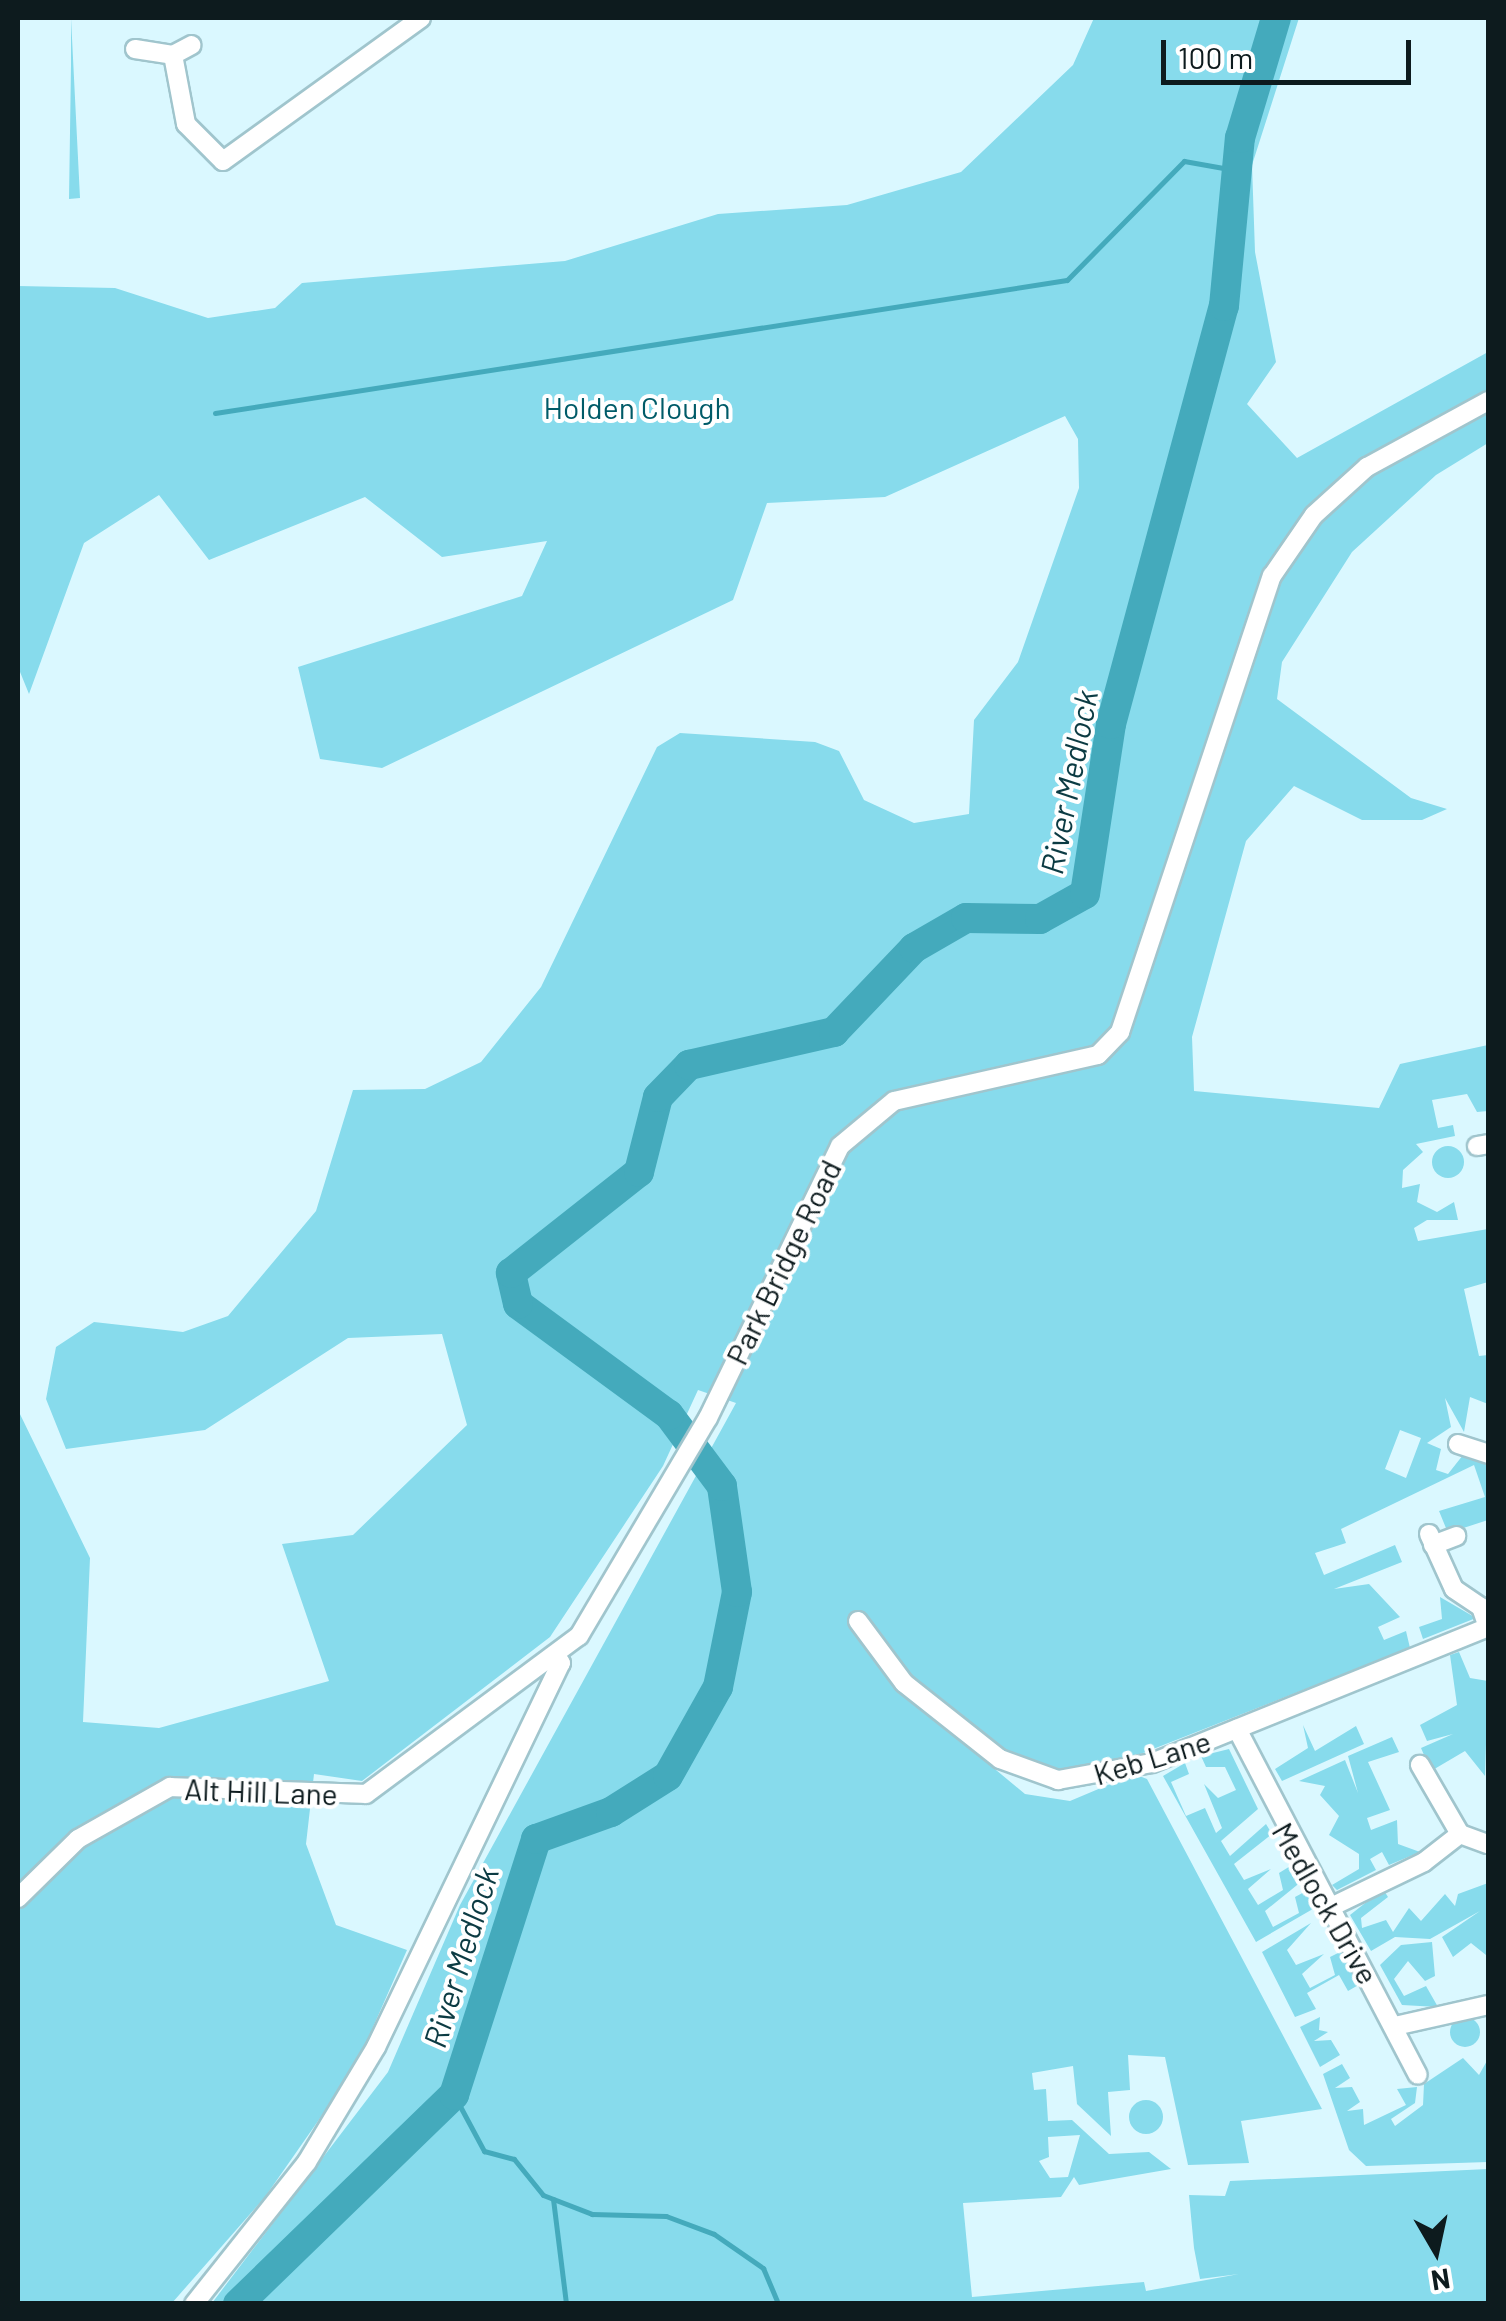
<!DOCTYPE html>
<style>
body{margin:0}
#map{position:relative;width:1506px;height:2321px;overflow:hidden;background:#daf8ff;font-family:Barlow,sans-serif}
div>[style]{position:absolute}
.green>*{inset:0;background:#87dbec}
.round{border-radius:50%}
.stream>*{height:5px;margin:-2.5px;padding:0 2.5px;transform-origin:2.5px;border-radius:2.5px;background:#44aabc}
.river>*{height:30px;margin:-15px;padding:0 15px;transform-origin:15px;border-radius:15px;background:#44aabc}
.roads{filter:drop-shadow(2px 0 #a0c5cd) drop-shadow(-2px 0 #a0c5cd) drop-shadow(0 2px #a0c5cd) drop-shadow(0 -2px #a0c5cd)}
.street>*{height:18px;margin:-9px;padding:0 9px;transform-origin:9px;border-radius:9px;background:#fff}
span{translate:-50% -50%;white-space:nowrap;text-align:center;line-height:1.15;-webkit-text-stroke:8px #fff;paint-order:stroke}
.park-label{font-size:30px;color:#005b68}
.street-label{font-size:30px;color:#0d1b1e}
.water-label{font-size:32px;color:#0c3b43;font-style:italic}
.frame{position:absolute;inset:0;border:20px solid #0d1b1e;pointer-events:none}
.north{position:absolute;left:1386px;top:2201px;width:100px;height:100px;-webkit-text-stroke:8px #fff;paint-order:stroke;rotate:171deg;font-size:28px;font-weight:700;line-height:40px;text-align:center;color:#0d1b1e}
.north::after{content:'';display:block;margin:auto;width:35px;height:45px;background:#0d1b1e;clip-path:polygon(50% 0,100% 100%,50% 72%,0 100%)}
.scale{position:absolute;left:1161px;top:40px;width:250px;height:45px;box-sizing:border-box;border:5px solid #0d1b1e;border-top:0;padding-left:12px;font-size:30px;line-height:35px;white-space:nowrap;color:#0d1b1e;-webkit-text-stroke:8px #fff;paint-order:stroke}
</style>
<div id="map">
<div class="green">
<i style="clip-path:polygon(71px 18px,80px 198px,69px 199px,71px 65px)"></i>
<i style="clip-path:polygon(evenodd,1094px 18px,1299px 18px,1252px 165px,1255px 252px,1276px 362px,1247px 404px,1297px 458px,1488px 352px,1488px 443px,1436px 475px,1352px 552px,1282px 662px,1277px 699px,1411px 798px,1447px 809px,1422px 820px,1362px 820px,1294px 786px,1246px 841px,1192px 1037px,1194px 1091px,1379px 1108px,1400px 1064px,1488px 1045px,1488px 1111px,1477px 1112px,1467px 1094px,1432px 1100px,1438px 1128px,1453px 1125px,1455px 1136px,1416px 1144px,1423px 1152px,1403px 1170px,1402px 1188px,1420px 1184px,1417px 1202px,1437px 1212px,1454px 1202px,1458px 1220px,1427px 1220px,1414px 1228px,1418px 1241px,1488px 1229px,1488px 1282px,1464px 1289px,1479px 1356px,1488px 1355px,1488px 1404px,1470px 1397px,1464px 1432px,1445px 1398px,1451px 1427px,1427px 1443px,1441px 1449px,1436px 1470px,1448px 1474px,1463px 1455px,1488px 1465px,1488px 1520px,1448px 1533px,1439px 1511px,1485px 1497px,1474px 1465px,1341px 1529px,1346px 1543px,1315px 1553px,1324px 1575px,1395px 1545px,1402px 1562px,1334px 1589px,1369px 1584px,1400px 1617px,1378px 1627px,1384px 1640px,1406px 1631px,1410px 1648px,1143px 1753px,1091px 1769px,1029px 1770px,927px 1692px,920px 1707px,1025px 1794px,1070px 1801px,1134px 1774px,1147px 1779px,1322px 2109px,1241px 2121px,1249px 2163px,1188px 2165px,1165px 2057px,1128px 2055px,1130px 2090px,1108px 2092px,1111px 2136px,1077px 2104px,1073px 2066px,1032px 2073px,1034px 2090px,1046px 2089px,1048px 2121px,1072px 2120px,1109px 2154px,1149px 2152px,1171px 2169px,1079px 2185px,1074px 2177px,1061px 2197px,963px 2203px,972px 2297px,1144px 2282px,1146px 2291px,1239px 2274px,1200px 2279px,1194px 2248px,1189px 2195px,1225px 2196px,1230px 2181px,1488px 2169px,1488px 2303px,212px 2303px,388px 2072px,460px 1905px,736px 1403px,698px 1390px,663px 1466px,550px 1637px,362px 1781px,314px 1774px,306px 1844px,336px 1925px,407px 1950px,355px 2068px,265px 2197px,172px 2303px,18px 2303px,18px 1410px,90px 1558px,83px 1722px,159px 1728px,329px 1681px,282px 1544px,353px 1535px,467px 1425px,442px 1334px,348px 1338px,205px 1430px,66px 1449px,46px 1399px,56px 1347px,94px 1322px,183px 1332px,228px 1316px,316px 1211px,353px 1090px,425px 1089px,481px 1062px,541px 987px,657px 747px,680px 733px,815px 742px,839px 751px,864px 800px,914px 823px,969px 814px,974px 720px,1018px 662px,1079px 488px,1078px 439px,1065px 416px,885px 497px,767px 503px,733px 600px,382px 768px,320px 759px,298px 667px,522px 596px,547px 541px,442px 557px,365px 497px,209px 560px,159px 495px,84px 543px,29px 694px,18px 667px,18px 286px,115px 288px,208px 318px,275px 308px,302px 283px,565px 261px,718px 214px,847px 205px,961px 172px,1073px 65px,1094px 18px,1400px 1430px,1421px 1438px,1406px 1478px,1385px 1469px,1400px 1430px,1094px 18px,1080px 2135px,1068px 2177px,1050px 2178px,1039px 2161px,1049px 2157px,1048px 2137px,1080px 2135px)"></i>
<i class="round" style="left:1432px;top:1146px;width:32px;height:32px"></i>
<i style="clip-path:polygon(1440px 1597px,1476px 1618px,1423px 1639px,1419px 1627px,1442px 1619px)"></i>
<i style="clip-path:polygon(1459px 1652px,1470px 1678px,1488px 1681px,1485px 1776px,1465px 1751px,1431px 1771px,1421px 1748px,1453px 1734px,1427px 1741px,1420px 1725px,1457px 1705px,1450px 1655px)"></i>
<i style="clip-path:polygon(1303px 1725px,1315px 1751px,1356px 1726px,1364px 1744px,1282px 1781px,1275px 1769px,1308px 1748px)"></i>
<i style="clip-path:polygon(1392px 1737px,1399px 1752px,1368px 1762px,1390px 1810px,1367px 1818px,1371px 1830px,1397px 1820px,1398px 1844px,1420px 1852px,1389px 1865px,1382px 1852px,1370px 1859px,1376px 1870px,1337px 1890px,1332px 1885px,1359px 1869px,1359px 1854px,1329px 1835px,1339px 1816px,1320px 1795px,1325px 1786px,1299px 1781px,1345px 1760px,1358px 1793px,1348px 1756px)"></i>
<i style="clip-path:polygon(1229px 1749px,1258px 1809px,1221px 1841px,1230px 1856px,1266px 1824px,1272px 1834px,1234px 1864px,1244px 1880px,1271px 1869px,1248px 1889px,1258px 1905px,1283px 1890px,1279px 1873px,1292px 1865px,1302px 1881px,1265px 1911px,1273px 1927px,1299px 1913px,1295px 1897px,1308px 1890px,1318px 1906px,1256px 1942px,1163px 1776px,1185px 1763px,1189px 1774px,1171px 1782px,1186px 1816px,1205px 1808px,1216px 1833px,1222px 1828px,1204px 1784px,1218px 1798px,1236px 1790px,1225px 1767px,1206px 1767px,1201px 1756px)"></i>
<i style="clip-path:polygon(1488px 1883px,1486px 1955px,1471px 1943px,1453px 1957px,1442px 1937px,1480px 1911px,1430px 1939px,1395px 1937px,1371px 1951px,1350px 1915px,1383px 1889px,1388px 1897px,1361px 1918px,1362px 1928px,1386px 1920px,1393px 1932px,1409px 1908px,1421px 1921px,1445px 1894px,1455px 1906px,1458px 1894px)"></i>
<i style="clip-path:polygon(1311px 1923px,1287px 1950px,1296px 1965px,1324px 1954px,1302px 1974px,1310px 1988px,1335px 1975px,1330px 1957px,1344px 1950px,1362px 1983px,1348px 1991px,1339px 1975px,1307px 1993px,1316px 2009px,1295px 2017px,1262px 1952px)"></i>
<i style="clip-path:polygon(1432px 1942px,1435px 1976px,1425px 1981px,1408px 1961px,1394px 1979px,1404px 1996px,1426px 1986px,1438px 2007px,1402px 2005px,1380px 1965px,1401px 1945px)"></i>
<i class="round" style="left:1450px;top:2017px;width:30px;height:30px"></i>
<i style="clip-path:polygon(1320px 2017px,1319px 2030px,1328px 2032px,1314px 2041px,1331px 2040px,1340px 2055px,1320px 2067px,1300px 2027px)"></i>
<i style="clip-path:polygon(1463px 2058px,1479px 2075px,1488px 2059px,1488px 2162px,1366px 2166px,1349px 2150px,1323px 2074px,1342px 2064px,1350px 2078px,1335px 2088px,1352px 2087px,1360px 2102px,1347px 2111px,1363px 2109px,1364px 2125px,1406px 2105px,1397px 2089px,1417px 2087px,1415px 2103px,1391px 2119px,1395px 2126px,1423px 2105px,1424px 2084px)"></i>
<i class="round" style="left:1129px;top:2100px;width:34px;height:34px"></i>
</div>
<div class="stream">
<i style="left:215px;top:413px;width:862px;rotate:-8.87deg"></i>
<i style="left:1067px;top:280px;width:167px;rotate:-45.5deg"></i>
<i style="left:1184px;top:161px;width:57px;rotate:10.1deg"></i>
<i style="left:454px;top:2095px;width:64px;rotate:61.8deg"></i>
<i style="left:484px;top:2151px;width:31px;rotate:15deg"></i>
<i style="left:514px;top:2159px;width:46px;rotate:51.1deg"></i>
<i style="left:543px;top:2195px;width:53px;rotate:21.2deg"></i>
<i style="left:592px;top:2214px;width:74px;rotate:1.5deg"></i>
<i style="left:666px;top:2216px;width:51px;rotate:20.6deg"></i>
<i style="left:714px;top:2234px;width:60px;rotate:34.8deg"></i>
<i style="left:763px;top:2268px;width:39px;rotate:67deg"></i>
<i style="left:553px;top:2199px;width:106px;rotate:82.9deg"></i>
</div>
<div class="river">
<i style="left:238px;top:2304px;width:301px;rotate:-44.1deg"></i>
<i style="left:454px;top:2095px;width:269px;rotate:-72.2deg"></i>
<i style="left:536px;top:1839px;width:80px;rotate:-19.8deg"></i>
<i style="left:611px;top:1812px;width:67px;rotate:-32.3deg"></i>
<i style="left:668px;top:1776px;width:102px;rotate:-60.7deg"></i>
<i style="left:718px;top:1687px;width:97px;rotate:-78.7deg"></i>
<i style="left:737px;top:1592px;width:107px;rotate:-98.1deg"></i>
<i style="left:722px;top:1486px;width:89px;rotate:-126.7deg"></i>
<i style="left:669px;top:1415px;width:187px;rotate:-143.7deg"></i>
<i style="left:518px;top:1304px;width:32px;rotate:-103deg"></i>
<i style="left:511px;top:1273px;width:163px;rotate:-38.3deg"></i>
<i style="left:639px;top:1172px;width:77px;rotate:-75.8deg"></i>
<i style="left:658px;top:1097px;width:45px;rotate:-45.9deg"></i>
<i style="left:689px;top:1065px;width:149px;rotate:-12.8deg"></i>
<i style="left:834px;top:1032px;width:116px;rotate:-46.4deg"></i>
<i style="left:914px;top:948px;width:60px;rotate:-30deg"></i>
<i style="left:966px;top:918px;width:74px;rotate:0.8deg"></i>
<i style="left:1040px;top:919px;width:51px;rotate:-29.1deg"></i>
<i style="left:1085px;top:894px;width:172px;rotate:-81.3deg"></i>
<i style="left:1111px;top:724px;width:433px;rotate:-74.9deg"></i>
<i style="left:1224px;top:306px;width:169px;rotate:-84.6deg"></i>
<i style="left:1240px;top:138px;width:125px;rotate:-73.3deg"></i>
</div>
<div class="roads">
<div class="street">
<i style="left:135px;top:49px;width:38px;rotate:9deg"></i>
<i style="left:173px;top:55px;width:21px;rotate:-28deg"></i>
<i style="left:173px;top:55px;width:70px;rotate:79.3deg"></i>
<i style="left:186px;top:124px;width:52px;rotate:45deg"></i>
<i style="left:223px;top:161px;width:244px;rotate:-35.8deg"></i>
<i style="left:1477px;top:1146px;width:11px;rotate:-10deg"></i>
<i style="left:1458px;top:1444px;width:32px;rotate:18deg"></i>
<i style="left:1429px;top:1534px;width:60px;rotate:65.6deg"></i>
<i style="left:1454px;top:1589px;width:32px;rotate:34deg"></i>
<i style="left:1481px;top:1607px;width:21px;rotate:71deg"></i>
<i style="left:1433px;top:1545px;width:25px;rotate:-21deg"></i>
<i style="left:858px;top:1621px;width:77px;rotate:53.4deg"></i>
<i style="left:904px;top:1683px;width:122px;rotate:38.4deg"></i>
<i style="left:1000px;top:1759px;width:62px;rotate:19.9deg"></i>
<i style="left:1058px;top:1780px;width:96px;rotate:-10.3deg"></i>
<i style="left:1152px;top:1763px;width:362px;rotate:-22deg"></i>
<i style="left:1237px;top:1729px;width:390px;rotate:62.4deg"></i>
<i style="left:1460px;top:1834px;width:29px;rotate:20deg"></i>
<i style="left:18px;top:1898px;width:84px;rotate:-44.5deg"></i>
<i style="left:78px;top:1839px;width:106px;rotate:-29.5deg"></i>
<i style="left:170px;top:1787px;width:196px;rotate:2deg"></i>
<i style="left:366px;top:1794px;width:265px;rotate:-36.6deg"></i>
<i style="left:579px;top:1636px;width:253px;rotate:-59.4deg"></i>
<i style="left:708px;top:1418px;width:302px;rotate:-64.1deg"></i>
<i style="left:840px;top:1146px;width:70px;rotate:-39.8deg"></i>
<i style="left:894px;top:1101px;width:209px;rotate:-12.7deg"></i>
<i style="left:1098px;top:1055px;width:32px;rotate:-46deg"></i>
<i style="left:1120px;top:1032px;width:481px;rotate:-71.6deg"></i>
<i style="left:1272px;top:576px;width:74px;rotate:-55.5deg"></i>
<i style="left:1314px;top:515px;width:72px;rotate:-42.2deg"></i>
<i style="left:1367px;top:467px;width:138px;rotate:-28.6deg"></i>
<i style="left:1333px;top:1906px;width:101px;rotate:-25.8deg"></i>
<i style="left:1424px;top:1862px;width:46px;rotate:-37.9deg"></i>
<i style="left:1460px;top:1834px;width:80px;rotate:-120.1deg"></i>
<i style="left:1395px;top:2026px;width:95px;rotate:-12.7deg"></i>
<i style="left:194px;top:2304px;width:181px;rotate:-51.5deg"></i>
<i style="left:307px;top:2162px;width:134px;rotate:-59deg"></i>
<i style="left:376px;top:2047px;width:426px;rotate:-64.3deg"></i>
<i style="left:561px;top:1663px;width:9px;rotate:-126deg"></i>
</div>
</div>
<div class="park-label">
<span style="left:637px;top:407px">Holden Clough</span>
</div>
<div class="street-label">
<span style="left:783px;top:1262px;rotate:-64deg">Park Bridge Road</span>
<span style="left:1152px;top:1757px;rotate:-17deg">Keb Lane</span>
<span style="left:261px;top:1791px;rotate:2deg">Alt Hill Lane</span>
<span style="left:1326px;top:1903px;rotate:60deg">Medlock Drive</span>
</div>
<div class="water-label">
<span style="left:1068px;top:782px;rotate:-79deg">River Medlock</span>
<span style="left:460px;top:1957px;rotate:-73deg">River Medlock</span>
</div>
<div class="frame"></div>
<div class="north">N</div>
<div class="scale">100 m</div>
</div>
